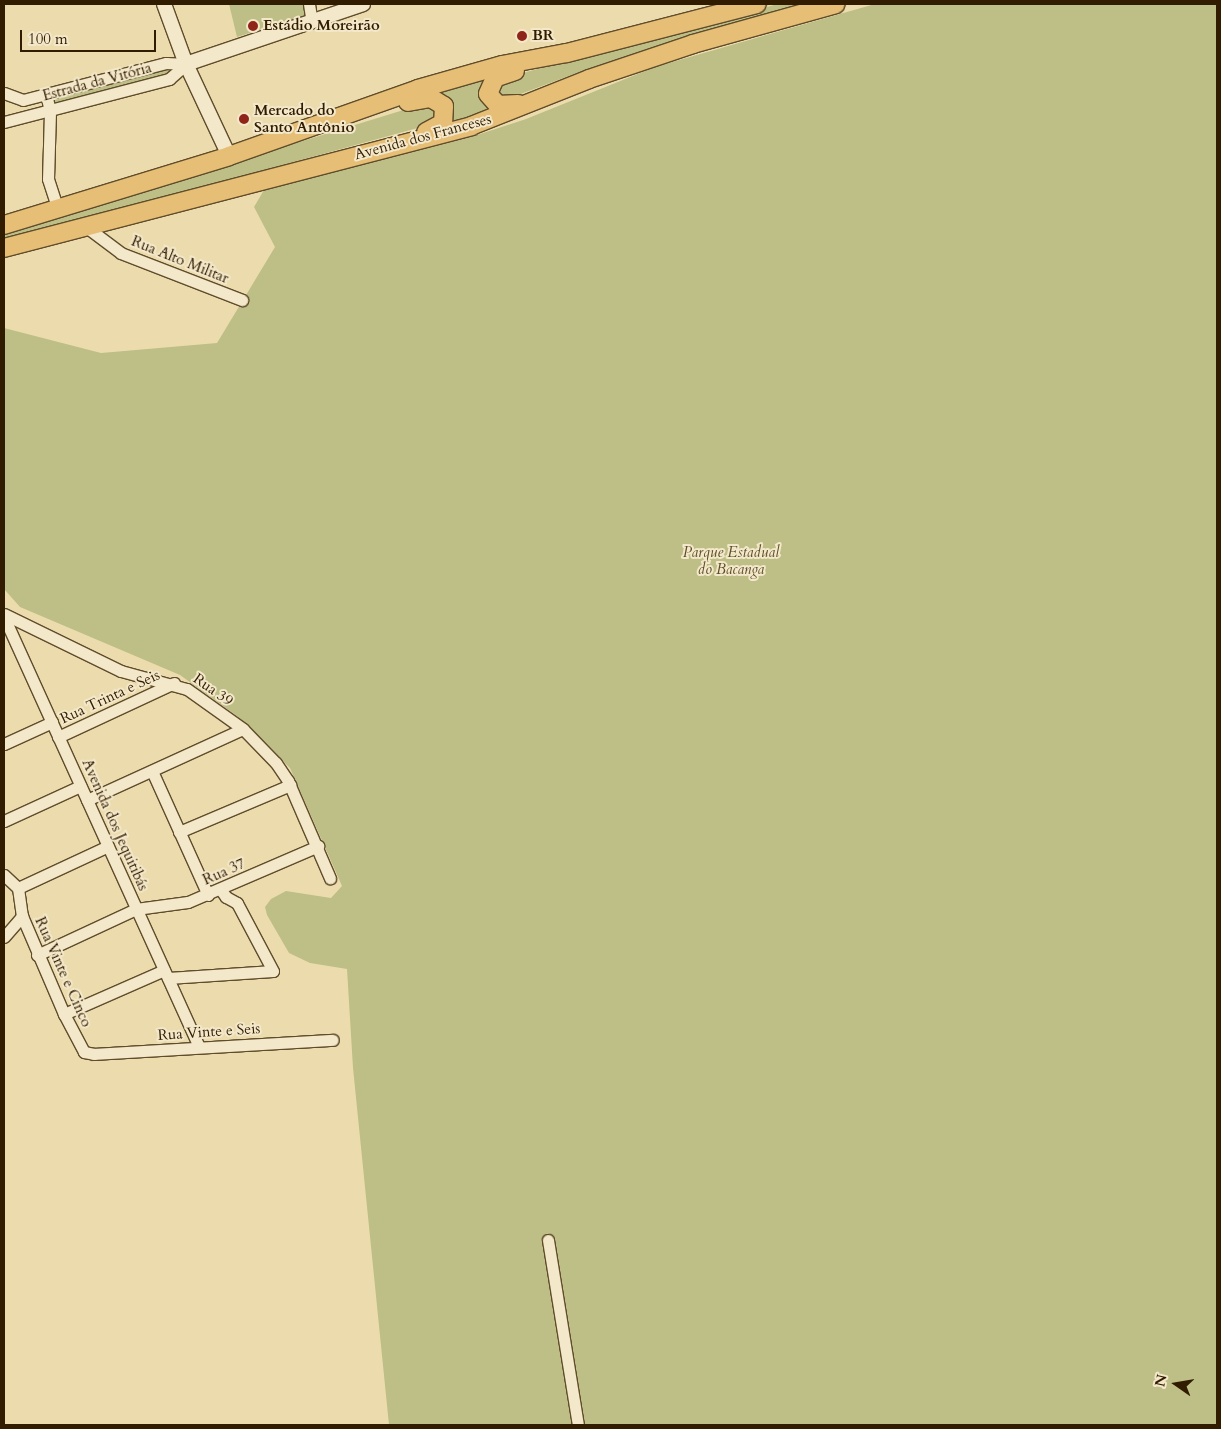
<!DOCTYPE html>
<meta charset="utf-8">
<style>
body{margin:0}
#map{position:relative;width:1221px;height:1429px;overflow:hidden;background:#ecdcad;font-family:Cardo,serif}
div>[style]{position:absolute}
.green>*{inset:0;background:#bdbf86}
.roads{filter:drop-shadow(1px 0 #604c2b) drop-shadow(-1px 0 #604c2b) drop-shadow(0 1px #604c2b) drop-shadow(0 -1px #604c2b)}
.minor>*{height:11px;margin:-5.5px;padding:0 5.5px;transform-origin:5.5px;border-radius:5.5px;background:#f3e8ca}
.tertiary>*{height:14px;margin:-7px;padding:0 7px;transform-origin:7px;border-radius:7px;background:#f3e8ca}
.primary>*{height:18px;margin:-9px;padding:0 9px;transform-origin:9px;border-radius:9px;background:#e6be76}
.dots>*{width:14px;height:14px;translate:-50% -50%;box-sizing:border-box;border:2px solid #f3e8ca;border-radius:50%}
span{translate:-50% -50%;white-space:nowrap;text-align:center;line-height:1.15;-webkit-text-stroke:4px #f3e8ca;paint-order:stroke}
.poi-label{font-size:15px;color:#321c00;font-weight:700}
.left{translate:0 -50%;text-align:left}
.street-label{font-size:15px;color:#321c00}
.park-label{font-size:15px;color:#5c4d28;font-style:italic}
.frame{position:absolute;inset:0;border:5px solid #321c00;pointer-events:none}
.north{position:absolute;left:1151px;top:1359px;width:50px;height:50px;-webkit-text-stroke:4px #f3e8ca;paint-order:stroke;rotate:283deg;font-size:14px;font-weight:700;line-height:20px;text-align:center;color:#321c00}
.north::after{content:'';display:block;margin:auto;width:18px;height:22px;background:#321c00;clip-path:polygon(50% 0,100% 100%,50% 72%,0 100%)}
.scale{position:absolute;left:20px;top:30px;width:136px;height:22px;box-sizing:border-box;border:2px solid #321c00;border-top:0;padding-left:6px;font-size:15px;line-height:18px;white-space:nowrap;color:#321c00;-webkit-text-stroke:4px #f3e8ca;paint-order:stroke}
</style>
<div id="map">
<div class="green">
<i style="clip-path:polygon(229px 4px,304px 4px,306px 15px,237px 37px)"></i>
<i style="clip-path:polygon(778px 4px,807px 4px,579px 72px,507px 99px,497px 97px,496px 84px,504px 78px)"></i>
<i style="clip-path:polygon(875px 4px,1217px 4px,1217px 1425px,389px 1425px,353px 1068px,347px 969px,310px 963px,289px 953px,267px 915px,265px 907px,271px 899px,286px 891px,331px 898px,342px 886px,290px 768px,237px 716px,180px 675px,20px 607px,4px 589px,4px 328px,101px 353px,217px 343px,275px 247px,254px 207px,264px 190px,471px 137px,526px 119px,655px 67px)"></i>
<i style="clip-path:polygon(175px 64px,177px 71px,55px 105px,52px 96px)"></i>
<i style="clip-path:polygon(491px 72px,498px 112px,451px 126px,452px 102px,431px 91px)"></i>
<i style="clip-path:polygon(423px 104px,434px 105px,440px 116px,425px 126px,4px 241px,4px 233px)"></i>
</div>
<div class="roads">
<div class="minor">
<i style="left:309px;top:4px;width:18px;rotate:81deg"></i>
<i style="left:4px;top:93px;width:20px;rotate:20deg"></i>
<i style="left:23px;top:100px;width:148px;rotate:-14.5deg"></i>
<i style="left:166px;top:63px;width:20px;rotate:3deg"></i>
<i style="left:46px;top:94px;width:18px;rotate:77deg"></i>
<i style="left:50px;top:112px;width:67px;rotate:91.7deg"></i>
<i style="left:48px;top:179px;width:33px;rotate:72deg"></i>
<i style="left:4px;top:122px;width:171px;rotate:-14.6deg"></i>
<i style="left:169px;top:79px;width:23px;rotate:-41deg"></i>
<i style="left:85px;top:226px;width:45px;rotate:36.9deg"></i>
<i style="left:121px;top:253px;width:130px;rotate:21.2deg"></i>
<i style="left:4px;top:614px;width:130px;rotate:26deg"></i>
<i style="left:121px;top:671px;width:68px;rotate:15.3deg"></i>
<i style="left:187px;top:689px;width:69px;rotate:35.5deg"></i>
<i style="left:243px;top:729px;width:47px;rotate:45.9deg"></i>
<i style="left:276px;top:763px;width:22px;rotate:56deg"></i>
<i style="left:288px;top:781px;width:106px;rotate:66.6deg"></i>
<i style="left:4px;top:617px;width:472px;rotate:65.6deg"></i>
<i style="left:58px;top:737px;width:128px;rotate:-25deg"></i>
<i style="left:4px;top:744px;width:53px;rotate:-24.6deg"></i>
<i style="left:152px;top:771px;width:136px;rotate:65.7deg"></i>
<i style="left:87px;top:800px;width:171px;rotate:-24.5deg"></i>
<i style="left:4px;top:821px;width:84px;rotate:-24.7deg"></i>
<i style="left:179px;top:832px;width:121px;rotate:-22.9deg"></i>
<i style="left:4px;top:875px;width:19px;rotate:43deg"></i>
<i style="left:18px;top:888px;width:28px;rotate:82deg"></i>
<i style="left:22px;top:916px;width:107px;rotate:66.8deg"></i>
<i style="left:64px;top:1014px;width:43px;rotate:62.2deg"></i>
<i style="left:84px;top:1052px;width:10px;rotate:11deg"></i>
<i style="left:94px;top:1054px;width:239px;rotate:-3.4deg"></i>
<i style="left:18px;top:888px;width:99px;rotate:-25deg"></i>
<i style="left:4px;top:937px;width:28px;rotate:-49deg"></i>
<i style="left:37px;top:955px;width:109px;rotate:-24.9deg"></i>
<i style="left:136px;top:909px;width:52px;rotate:-7.7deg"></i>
<i style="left:188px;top:902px;width:142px;rotate:-23.3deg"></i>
<i style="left:168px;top:978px;width:105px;rotate:-3.8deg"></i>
<i style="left:273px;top:971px;width:77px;rotate:-117.9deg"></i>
<i style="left:237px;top:903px;width:13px;rotate:-151deg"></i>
<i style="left:226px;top:897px;width:9px;rotate:-126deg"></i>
<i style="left:64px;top:1014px;width:109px;rotate:-23.7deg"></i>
<i style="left:548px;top:1240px;width:187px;rotate:80.8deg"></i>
</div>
<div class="tertiary">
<i style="left:164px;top:4px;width:64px;rotate:69.9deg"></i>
<i style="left:186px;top:64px;width:102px;rotate:64.9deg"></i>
<i style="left:186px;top:64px;width:187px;rotate:-18.7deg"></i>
</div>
<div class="primary">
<i style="left:515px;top:71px;width:21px;rotate:161deg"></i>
<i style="left:495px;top:78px;width:17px;rotate:114deg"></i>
<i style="left:488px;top:94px;width:15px;rotate:48deg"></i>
<i style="left:498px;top:105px;width:20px;rotate:-3deg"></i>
<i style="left:408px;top:102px;width:23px;rotate:-10deg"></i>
<i style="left:431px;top:98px;width:15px;rotate:32deg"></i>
<i style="left:444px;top:106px;width:17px;rotate:93deg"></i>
<i style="left:443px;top:123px;width:19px;rotate:152deg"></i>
<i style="left:4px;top:225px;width:235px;rotate:-17deg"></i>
<i style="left:229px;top:156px;width:201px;rotate:-19.5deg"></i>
<i style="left:418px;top:89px;width:87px;rotate:-15.9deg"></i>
<i style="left:502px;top:65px;width:66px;rotate:-10.5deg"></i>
<i style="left:567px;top:53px;width:196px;rotate:-14.5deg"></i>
<i style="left:4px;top:248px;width:483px;rotate:-14.6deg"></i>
<i style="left:471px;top:126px;width:127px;rotate:-21.7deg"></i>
<i style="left:589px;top:79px;width:110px;rotate:-18.6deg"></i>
<i style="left:693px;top:44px;width:148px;rotate:-15.6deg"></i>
</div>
</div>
<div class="dots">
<i style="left:253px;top:26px;background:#8f2418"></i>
<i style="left:522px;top:36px;background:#8f2418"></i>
<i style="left:244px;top:119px;background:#8f2418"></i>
</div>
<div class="poi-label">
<span class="left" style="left:263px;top:26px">Estádio Moreirão</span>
<span class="left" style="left:532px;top:36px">BR</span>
<span class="left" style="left:254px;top:119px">Mercado do<br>Santo Antônio</span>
</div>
<div class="street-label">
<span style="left:97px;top:82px;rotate:-15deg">Estrada da Vitória</span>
<span style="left:423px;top:137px;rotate:-15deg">Avenida dos Franceses</span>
<span style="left:180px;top:260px;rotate:22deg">Rua Alto Militar</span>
<span style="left:213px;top:690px;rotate:35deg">Rua 39</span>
<span style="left:110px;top:697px;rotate:-25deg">Rua Trinta e Seis</span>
<span style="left:115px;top:825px;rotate:66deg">Avenida dos Jequitibás</span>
<span style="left:224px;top:872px;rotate:-24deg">Rua 37</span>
<span style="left:63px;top:972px;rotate:66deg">Rua Vinte e Cinco</span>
<span style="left:209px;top:1032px;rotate:-4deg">Rua Vinte e Seis</span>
</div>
<div class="park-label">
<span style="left:731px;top:561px">Parque Estadual<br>do Bacanga</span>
</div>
<div class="frame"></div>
<div class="north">N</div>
<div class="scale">100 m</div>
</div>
